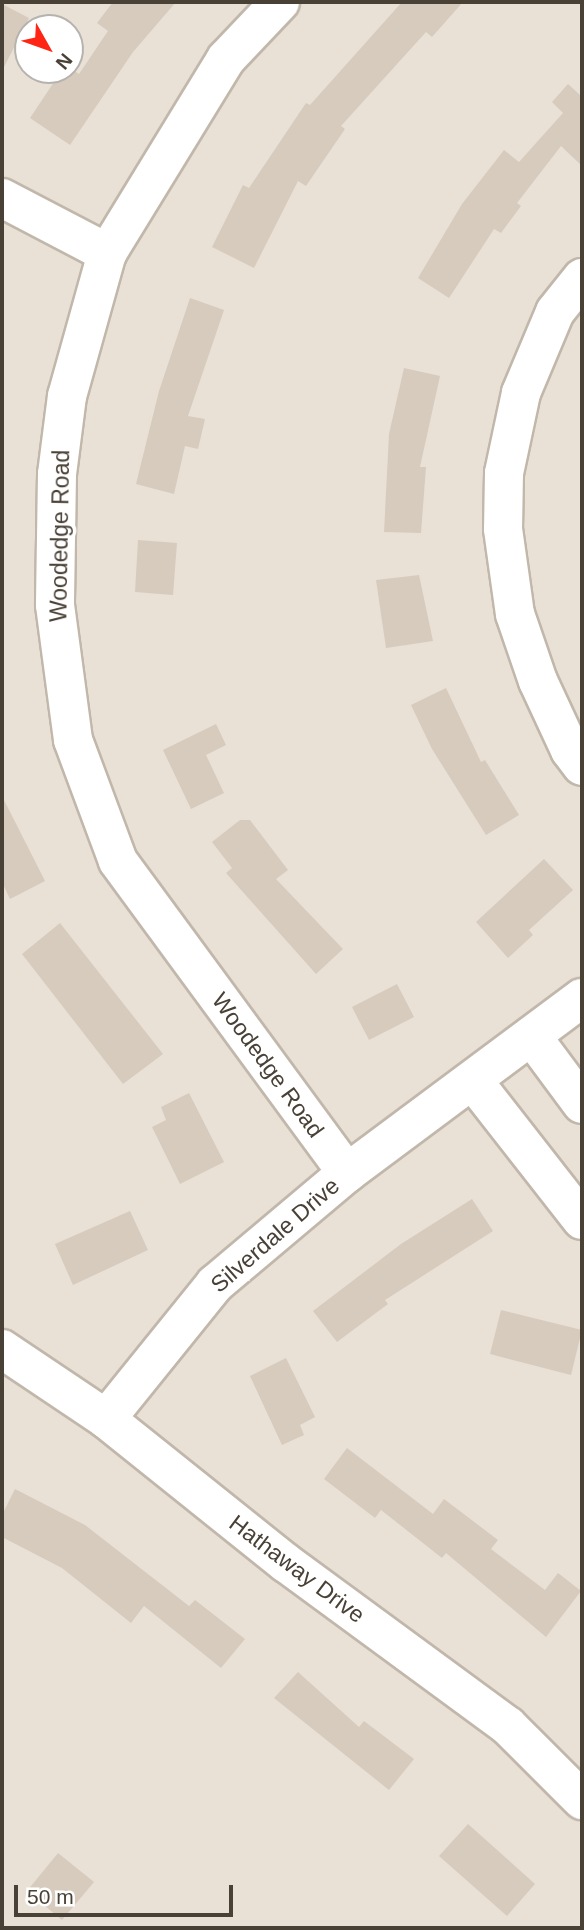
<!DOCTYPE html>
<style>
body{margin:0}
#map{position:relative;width:584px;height:1930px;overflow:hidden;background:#f5f0e8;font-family:Arial,sans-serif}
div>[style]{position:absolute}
.residential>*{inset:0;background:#e9e1d6}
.building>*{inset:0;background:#d7cbbd}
.roads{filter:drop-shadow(2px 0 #c1b7aa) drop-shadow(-2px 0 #c1b7aa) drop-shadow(0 2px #c1b7aa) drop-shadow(0 -2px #c1b7aa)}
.minor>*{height:38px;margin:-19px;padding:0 19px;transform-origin:19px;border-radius:19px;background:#fff}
span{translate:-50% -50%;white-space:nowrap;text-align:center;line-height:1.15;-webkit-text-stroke:7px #fff;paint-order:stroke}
.street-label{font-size:23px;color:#494036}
.frame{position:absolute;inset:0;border:4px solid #494036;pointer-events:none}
.north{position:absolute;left:14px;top:14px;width:70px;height:70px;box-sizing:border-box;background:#fff;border:2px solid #b6b3af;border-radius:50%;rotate:130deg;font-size:19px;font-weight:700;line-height:28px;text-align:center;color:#494036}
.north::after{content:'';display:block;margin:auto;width:24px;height:32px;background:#ff2515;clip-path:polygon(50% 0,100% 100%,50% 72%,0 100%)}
.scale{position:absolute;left:14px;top:1885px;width:219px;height:32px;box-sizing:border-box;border:4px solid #494036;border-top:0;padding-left:9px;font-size:21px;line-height:24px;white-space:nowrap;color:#494036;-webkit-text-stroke:5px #fff;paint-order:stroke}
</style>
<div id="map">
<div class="residential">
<i style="clip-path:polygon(evenodd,2px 2px,582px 2px,582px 1928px,2px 1928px,2px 2px,28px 28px,70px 28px,70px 70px,28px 70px,28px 28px)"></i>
</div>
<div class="building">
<i style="clip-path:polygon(113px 2px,176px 2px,133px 52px,70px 145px,30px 118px,62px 70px,70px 68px,79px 74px,108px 31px,97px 23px)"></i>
<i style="clip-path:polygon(402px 2px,463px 2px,432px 37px,426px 32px,341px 126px,345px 129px,306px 186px,298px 181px,254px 268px,212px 247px,243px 185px,249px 188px,306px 103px,310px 105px)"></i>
<i style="clip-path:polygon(2px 4px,29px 18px,2px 71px)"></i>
<i style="clip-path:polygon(568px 84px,580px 95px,582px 92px,582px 166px,561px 146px,517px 203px,521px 206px,501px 233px,494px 229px,449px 298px,418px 278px,462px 204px,504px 150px,519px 162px,563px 113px,552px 102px)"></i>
<i style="clip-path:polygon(190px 298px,224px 310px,188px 416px,205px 419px,198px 449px,185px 446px,174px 494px,136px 484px,159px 391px)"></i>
<i style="clip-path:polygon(404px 368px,440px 376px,420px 467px,426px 467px,421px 533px,384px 532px,389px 434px)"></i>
<i style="clip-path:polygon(138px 540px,177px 543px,173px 595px,135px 592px)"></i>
<i style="clip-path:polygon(419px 575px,433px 641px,386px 648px,376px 580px)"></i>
<i style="clip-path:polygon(446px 688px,481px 762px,485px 760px,519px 815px,486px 835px,432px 749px,411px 705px)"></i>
<i style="clip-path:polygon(216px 724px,226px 745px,206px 755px,224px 793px,191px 809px,163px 750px)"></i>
<i style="clip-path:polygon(2px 796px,45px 881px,10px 899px,2px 882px)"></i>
<i style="clip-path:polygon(240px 820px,250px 820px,288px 870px,276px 879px,343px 949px,316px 974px,226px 873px,232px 868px,212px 842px)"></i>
<i style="clip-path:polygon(544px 859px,573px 890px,529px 930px,533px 935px,508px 958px,476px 922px)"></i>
<i style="clip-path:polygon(60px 923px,163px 1054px,123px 1084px,22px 954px)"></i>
<i style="clip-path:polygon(397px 984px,414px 1017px,369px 1040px,352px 1007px)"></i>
<i style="clip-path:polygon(189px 1093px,224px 1162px,180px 1184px,152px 1127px,166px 1120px,161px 1107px)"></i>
<i style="clip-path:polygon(472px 1199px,493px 1231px,385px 1300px,388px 1304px,337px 1342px,313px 1311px,401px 1244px)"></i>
<i style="clip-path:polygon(130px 1211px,148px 1250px,73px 1285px,55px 1244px)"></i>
<i style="clip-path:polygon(501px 1310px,582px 1330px,571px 1375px,490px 1354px)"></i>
<i style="clip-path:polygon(286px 1358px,315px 1417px,300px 1425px,304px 1435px,282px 1445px,250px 1376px)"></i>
<i style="clip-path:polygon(347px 1448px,433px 1514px,444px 1499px,498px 1540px,491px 1549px,545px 1590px,558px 1573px,581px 1591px,546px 1637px,446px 1553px,442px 1558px,381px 1510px,375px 1518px,324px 1479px)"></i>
<i style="clip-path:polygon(15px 1489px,85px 1525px,189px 1606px,195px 1600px,245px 1639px,221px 1668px,144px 1606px,131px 1623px,62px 1568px,2px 1537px,2px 1515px)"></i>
<i style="clip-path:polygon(298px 1672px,359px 1727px,364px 1721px,414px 1759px,389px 1790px,274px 1698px)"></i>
<i style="clip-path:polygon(468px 1824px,535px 1884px,507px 1916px,439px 1856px)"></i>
<i style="clip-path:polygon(58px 1853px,94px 1882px,62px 1920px,27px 1891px)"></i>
</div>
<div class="roads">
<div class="minor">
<i style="left:280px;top:2px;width:79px;rotate:133.5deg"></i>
<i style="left:226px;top:59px;width:228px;rotate:121.5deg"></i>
<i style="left:107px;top:253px;width:148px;rotate:105.6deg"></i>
<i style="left:67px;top:396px;width:79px;rotate:97.3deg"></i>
<i style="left:57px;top:474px;width:131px;rotate:90.9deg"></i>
<i style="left:55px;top:605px;width:136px;rotate:82.4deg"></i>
<i style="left:73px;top:740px;width:129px;rotate:69.6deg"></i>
<i style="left:118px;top:861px;width:387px;rotate:53.7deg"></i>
<i style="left:2px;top:198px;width:119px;rotate:27.6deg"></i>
<i style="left:582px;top:278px;width:43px;rotate:128.5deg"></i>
<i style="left:555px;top:312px;width:88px;rotate:112.8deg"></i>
<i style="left:521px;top:393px;width:82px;rotate:102deg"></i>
<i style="left:504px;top:473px;width:56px;rotate:91deg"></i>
<i style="left:503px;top:529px;width:86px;rotate:82deg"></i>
<i style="left:515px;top:614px;width:71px;rotate:71.1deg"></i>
<i style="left:538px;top:681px;width:76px;rotate:65.1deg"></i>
<i style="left:570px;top:750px;width:20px;rotate:53deg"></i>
<i style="left:533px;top:1038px;width:82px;rotate:53.4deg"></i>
<i style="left:474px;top:1082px;width:175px;rotate:52deg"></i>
<i style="left:2px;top:1349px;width:125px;rotate:33.9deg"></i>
<i style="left:106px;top:1419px;width:231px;rotate:38.7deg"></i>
<i style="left:286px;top:1563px;width:275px;rotate:36.3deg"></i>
<i style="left:508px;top:1726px;width:105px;rotate:45deg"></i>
<i style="left:106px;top:1419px;width:174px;rotate:-51.1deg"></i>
<i style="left:215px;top:1284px;width:172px;rotate:-40.1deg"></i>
<i style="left:347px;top:1173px;width:293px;rotate:-36.7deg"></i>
</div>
</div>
<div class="street-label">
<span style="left:60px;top:536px;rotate:-89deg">Woodedge Road</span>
<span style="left:268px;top:1065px;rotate:54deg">Woodedge Road</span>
<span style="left:275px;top:1235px;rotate:-41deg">Silverdale Drive</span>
<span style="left:297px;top:1569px;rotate:37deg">Hathaway Drive</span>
</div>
<div class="frame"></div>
<div class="north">N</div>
<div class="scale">50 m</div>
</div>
